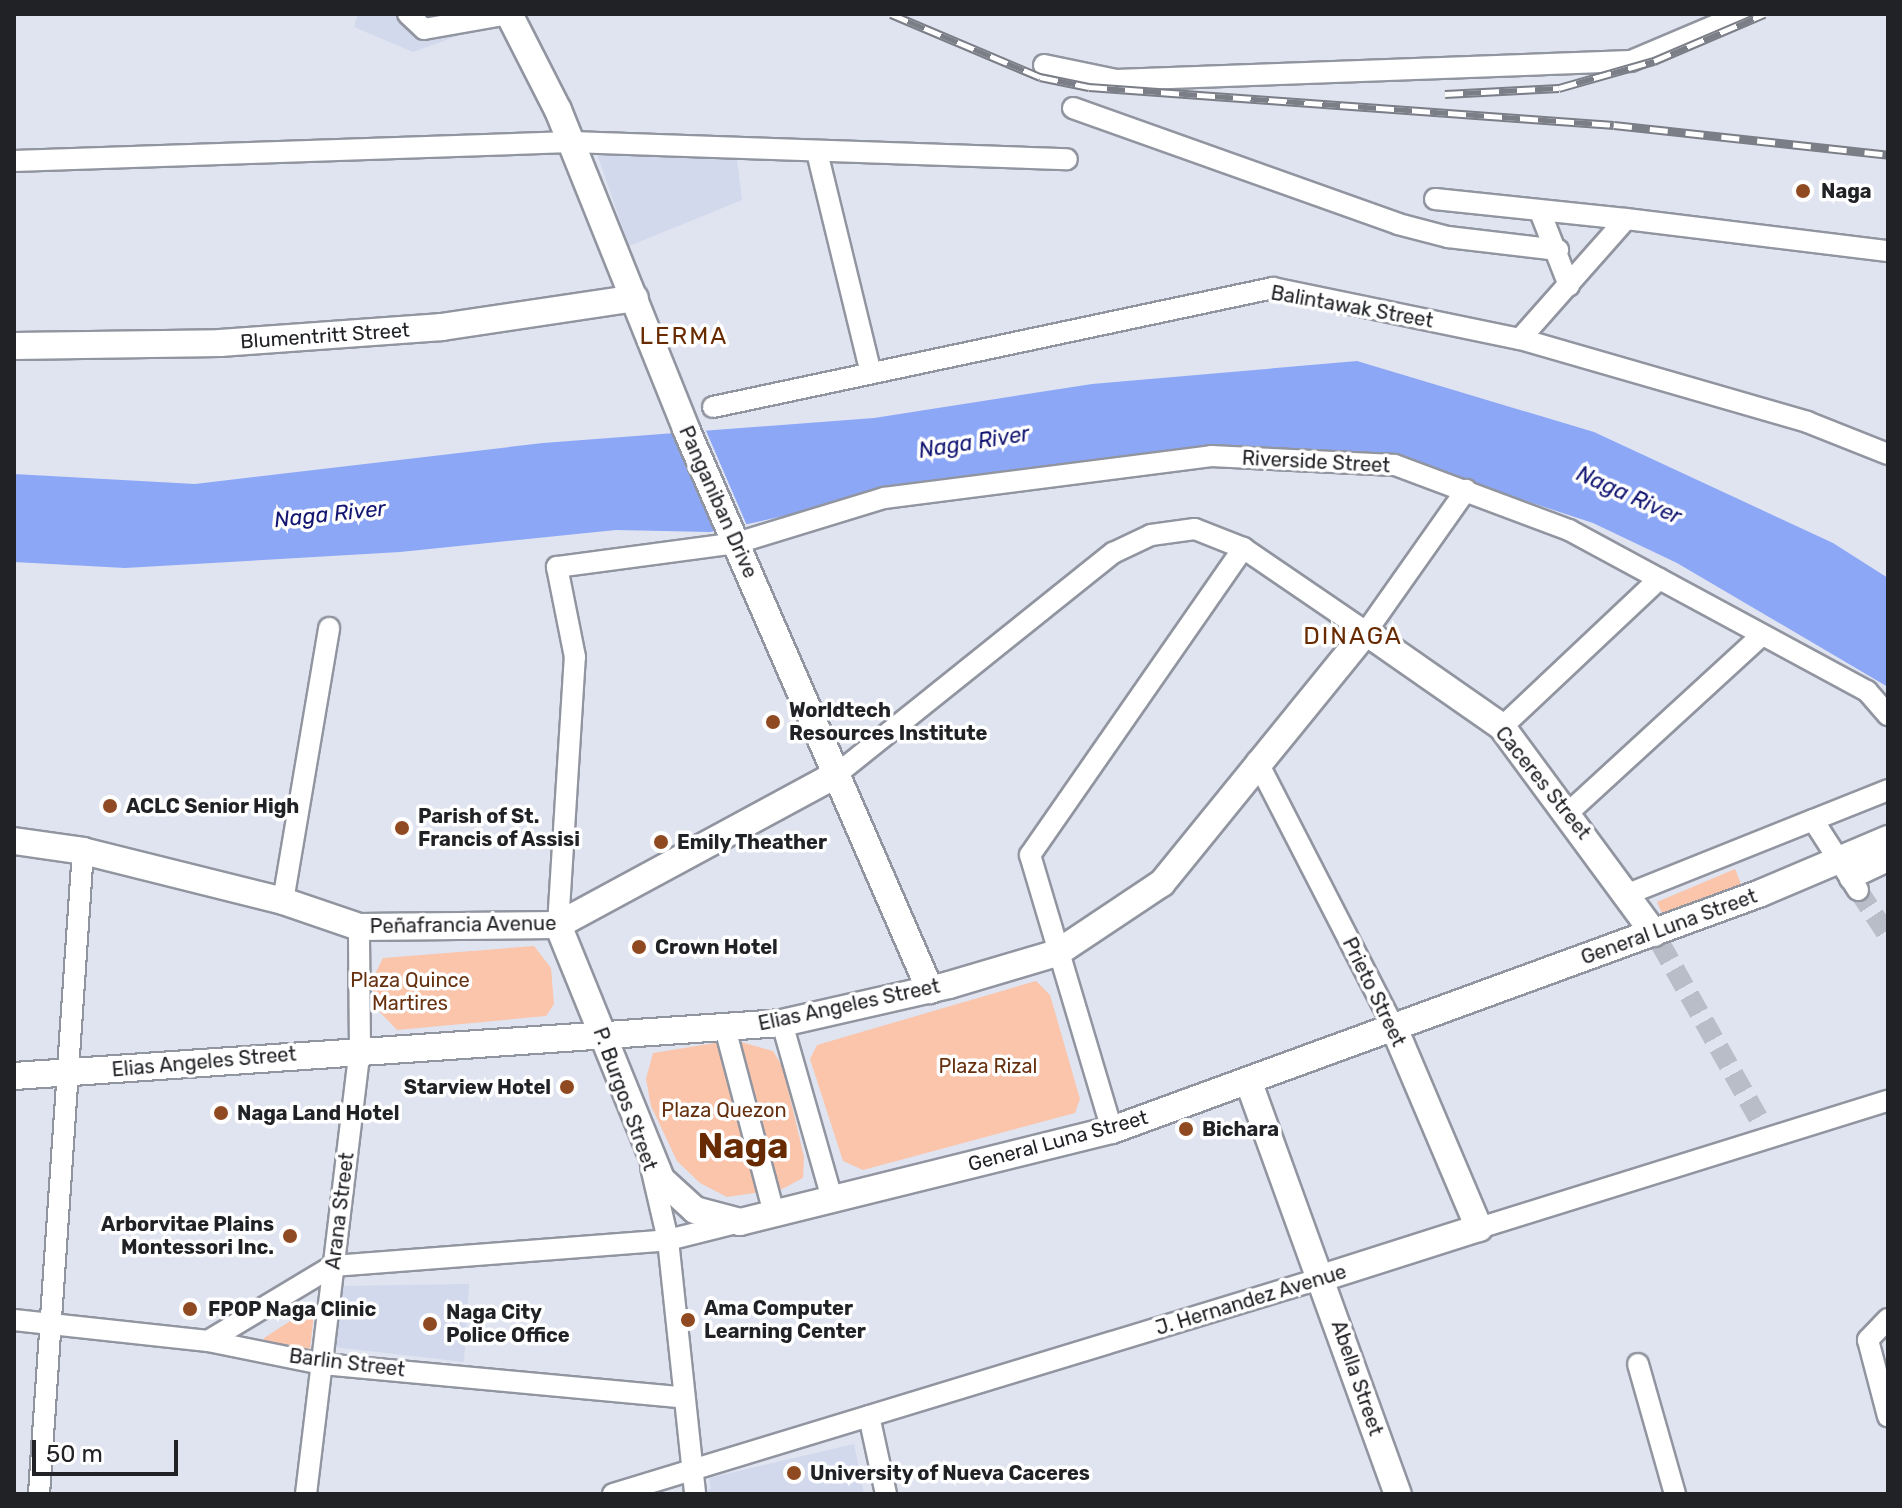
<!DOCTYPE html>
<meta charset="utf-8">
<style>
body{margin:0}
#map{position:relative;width:1902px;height:1508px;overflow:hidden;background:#dfe4f0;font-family:Rubik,sans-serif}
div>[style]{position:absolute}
.built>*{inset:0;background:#d2d9ec}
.green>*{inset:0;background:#fac5ab}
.water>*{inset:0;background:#8da7f7}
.pier>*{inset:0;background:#dfe4f0}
.minor-tunnel>*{height:20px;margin-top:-10px;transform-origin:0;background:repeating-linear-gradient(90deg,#b9bdc8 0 20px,transparent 0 30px)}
.roads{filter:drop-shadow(2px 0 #9195a0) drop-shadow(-2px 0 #9195a0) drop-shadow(0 2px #9195a0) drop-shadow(0 -2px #9195a0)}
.minor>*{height:20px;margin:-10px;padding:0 10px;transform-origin:10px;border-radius:10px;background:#fff}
.major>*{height:26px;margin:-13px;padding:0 13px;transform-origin:13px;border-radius:13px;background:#fff}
.rail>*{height:9px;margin-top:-4.5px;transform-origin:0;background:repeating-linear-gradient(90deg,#fff 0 18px,#7b7e86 0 36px);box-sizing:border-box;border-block:2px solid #7b7e86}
.dots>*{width:22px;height:22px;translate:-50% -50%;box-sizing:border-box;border:4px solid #fff;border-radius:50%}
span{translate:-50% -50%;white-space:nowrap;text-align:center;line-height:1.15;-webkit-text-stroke:7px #fff;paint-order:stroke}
.poi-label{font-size:20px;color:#212226;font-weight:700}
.left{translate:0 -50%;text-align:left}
.right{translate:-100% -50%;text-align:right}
.street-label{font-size:20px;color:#212226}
.park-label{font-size:20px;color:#673110}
.water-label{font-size:22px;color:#121671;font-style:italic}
.quarter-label{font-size:24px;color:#682b01;letter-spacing:2px}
.town-label{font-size:36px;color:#682b01;font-weight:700}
.frame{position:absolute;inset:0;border:16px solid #212226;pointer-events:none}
.scale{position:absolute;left:32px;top:1440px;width:146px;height:36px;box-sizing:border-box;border:4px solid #212226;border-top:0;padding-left:10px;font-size:24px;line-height:28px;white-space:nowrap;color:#212226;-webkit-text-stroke:6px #fff;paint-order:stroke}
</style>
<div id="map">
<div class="built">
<i style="clip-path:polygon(358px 14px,480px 14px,485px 26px,413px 52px,354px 27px)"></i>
<i style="clip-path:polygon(736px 152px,742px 200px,629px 246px,597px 154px)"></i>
<i style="clip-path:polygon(469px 1284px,464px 1362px,334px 1347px,342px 1286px)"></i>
<i style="clip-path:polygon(854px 1444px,864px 1494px,689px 1494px,711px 1489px,709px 1478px)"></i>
</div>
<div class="green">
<i style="clip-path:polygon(1735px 869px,1744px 891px,1666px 922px,1657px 902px)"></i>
<i style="clip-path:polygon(534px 946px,551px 968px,554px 1004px,546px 1016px,397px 1030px,376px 1008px,371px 982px,383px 958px)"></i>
<i style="clip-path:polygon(1036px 981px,1050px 995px,1080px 1099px,1075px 1113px,863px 1170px,843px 1161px,810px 1059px,817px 1045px)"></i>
<i style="clip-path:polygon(734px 1040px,773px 1051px,783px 1068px,804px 1157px,803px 1178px,782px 1189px,727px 1197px,700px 1183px,677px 1161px,651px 1106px,646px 1079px,653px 1053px)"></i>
<i style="clip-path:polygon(307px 1310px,314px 1314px,310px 1349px,265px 1344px,264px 1338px)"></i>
</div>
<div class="water">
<i style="clip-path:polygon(1357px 361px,1594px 432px,1833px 543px,1888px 578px,1888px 687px,1677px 563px,1593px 523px,1392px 457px,1046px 467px,961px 478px,710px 532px,616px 530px,400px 552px,125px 568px,14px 562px,14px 474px,195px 484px,543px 443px,874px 418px,1092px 384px)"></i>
</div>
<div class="pier">
<i style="clip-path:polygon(704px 426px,748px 528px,717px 535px,674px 434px)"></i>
</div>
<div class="minor-tunnel">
<i style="left:1858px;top:890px;width:55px;rotate:56.9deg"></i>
<i style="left:1660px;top:943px;width:209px;rotate:60.7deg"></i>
</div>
<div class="roads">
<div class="minor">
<i style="left:408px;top:14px;width:22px;rotate:43deg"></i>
<i style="left:424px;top:29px;width:85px;rotate:-10.1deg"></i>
<i style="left:1044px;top:65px;width:74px;rotate:11.8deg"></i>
<i style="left:1116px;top:80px;width:515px;rotate:-2.11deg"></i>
<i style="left:1631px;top:61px;width:121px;rotate:-22.9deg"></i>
<i style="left:1073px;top:108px;width:345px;rotate:19.6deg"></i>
<i style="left:1398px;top:224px;width:52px;rotate:14.6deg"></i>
<i style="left:1448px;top:237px;width:111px;rotate:6.7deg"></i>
<i style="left:817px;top:152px;width:224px;rotate:76.3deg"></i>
<i style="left:14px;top:161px;width:557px;rotate:-1.95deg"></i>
<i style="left:571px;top:142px;width:496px;rotate:2deg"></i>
<i style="left:1435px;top:199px;width:192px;rotate:6deg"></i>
<i style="left:1541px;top:214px;width:77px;rotate:68.7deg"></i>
<i style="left:1520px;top:339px;width:160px;rotate:-48.5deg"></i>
<i style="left:1626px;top:219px;width:264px;rotate:7deg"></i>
<i style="left:713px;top:407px;width:573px;rotate:-12deg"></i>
<i style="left:1273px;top:288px;width:252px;rotate:11.7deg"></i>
<i style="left:1520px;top:339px;width:299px;rotate:16.1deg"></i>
<i style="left:1807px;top:422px;width:87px;rotate:21.6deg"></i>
<i style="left:1502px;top:727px;width:216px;rotate:-43.3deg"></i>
<i style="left:1257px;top:761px;width:300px;rotate:62.8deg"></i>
<i style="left:837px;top:774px;width:354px;rotate:-38.7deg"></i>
<i style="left:1113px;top:553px;width:42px;rotate:-25.3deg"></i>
<i style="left:1151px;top:535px;width:44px;rotate:-7.8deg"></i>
<i style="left:1195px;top:529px;width:52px;rotate:21.6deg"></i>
<i style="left:1243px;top:548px;width:149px;rotate:34.3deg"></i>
<i style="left:1366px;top:632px;width:174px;rotate:-54.8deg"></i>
<i style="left:1569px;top:812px;width:262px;rotate:-42.5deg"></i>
<i style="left:1850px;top:879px;width:42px;rotate:-25.3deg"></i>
<i style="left:1858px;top:890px;width:83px;rotate:-122.7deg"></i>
<i style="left:1813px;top:820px;width:81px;rotate:-21.8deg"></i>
<i style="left:1628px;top:894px;width:199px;rotate:-21.8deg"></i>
<i style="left:283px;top:901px;width:277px;rotate:-80.4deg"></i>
<i style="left:558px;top:925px;width:269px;rotate:-86.4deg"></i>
<i style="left:575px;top:657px;width:92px;rotate:-101.3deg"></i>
<i style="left:557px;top:567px;width:182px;rotate:-7.6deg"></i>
<i style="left:737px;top:543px;width:154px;rotate:-17deg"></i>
<i style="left:884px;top:498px;width:330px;rotate:-7.3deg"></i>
<i style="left:1211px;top:456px;width:184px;rotate:2.8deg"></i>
<i style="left:1395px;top:465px;width:186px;rotate:20.5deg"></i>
<i style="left:1569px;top:530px;width:339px;rotate:28.4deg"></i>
<i style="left:1867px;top:691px;width:32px;rotate:49deg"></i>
<i style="left:782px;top:1023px;width:183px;rotate:74.1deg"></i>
<i style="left:725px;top:1028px;width:191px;rotate:75.2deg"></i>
<i style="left:1112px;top:1130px;width:287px;rotate:-106.6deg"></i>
<i style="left:1030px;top:855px;width:374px;rotate:-55.2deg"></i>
<i style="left:651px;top:1167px;width:75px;rotate:76.9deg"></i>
<i style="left:668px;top:1240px;width:255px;rotate:83.9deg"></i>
<i style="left:1479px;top:1228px;width:428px;rotate:-17.3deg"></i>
<i style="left:1888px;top:1319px;width:29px;rotate:134deg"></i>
<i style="left:1868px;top:1340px;width:79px;rotate:75.3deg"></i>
<i style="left:14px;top:1320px;width:195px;rotate:6.2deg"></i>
<i style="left:208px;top:1341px;width:116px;rotate:11.4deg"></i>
<i style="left:322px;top:1364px;width:361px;rotate:5.3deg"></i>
<i style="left:208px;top:1341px;width:146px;rotate:-31deg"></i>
<i style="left:333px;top:1266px;width:336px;rotate:-4.4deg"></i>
<i style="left:668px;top:1240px;width:74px;rotate:-14deg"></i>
<i style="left:1638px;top:1364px;width:135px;rotate:74.1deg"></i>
<i style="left:869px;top:1416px;width:80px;rotate:77.7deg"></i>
<i style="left:39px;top:1494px;width:645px;rotate:-86.09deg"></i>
<i style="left:306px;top:1494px;width:447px;rotate:-83.1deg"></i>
<i style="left:360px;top:1050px;width:123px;rotate:-90.5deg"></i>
<i style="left:613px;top:1494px;width:741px;rotate:-16.94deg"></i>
</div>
<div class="major">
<i style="left:509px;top:14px;width:108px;rotate:63deg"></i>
<i style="left:558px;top:110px;width:344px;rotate:68.1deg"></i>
<i style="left:686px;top:429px;width:612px;rotate:66.49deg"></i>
<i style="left:14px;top:346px;width:206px;rotate:-0.8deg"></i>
<i style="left:220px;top:343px;width:223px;rotate:-4.1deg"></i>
<i style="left:442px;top:327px;width:195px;rotate:-8.5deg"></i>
<i style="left:14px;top:841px;width:70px;rotate:8.2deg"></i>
<i style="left:83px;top:851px;width:206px;rotate:14deg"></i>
<i style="left:283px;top:901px;width:80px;rotate:18.9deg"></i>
<i style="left:359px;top:927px;width:199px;rotate:-0.6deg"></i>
<i style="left:558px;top:925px;width:317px;rotate:-28.4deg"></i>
<i style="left:558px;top:925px;width:274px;rotate:67.9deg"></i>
<i style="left:661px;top:1179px;width:46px;rotate:42.4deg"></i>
<i style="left:695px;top:1210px;width:47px;rotate:14.9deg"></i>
<i style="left:740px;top:1222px;width:383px;rotate:-13.9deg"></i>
<i style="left:1112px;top:1130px;width:691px;rotate:-20.06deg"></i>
<i style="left:1761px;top:893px;width:138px;rotate:-23deg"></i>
<i style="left:14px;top:1076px;width:770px;rotate:-3.95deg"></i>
<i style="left:782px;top:1023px;width:171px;rotate:-12.8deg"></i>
<i style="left:949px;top:985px;width:113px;rotate:-16.5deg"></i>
<i style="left:1057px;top:953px;width:126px;rotate:-33.7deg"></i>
<i style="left:1162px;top:883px;width:323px;rotate:-50.9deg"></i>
<i style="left:1366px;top:632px;width:166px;rotate:34.9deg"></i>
<i style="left:1502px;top:727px;width:256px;rotate:53.6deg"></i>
<i style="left:1249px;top:1083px;width:437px;rotate:70.1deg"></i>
<i style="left:1322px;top:1278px;width:165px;rotate:-17.7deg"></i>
<i style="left:1479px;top:1228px;width:217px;rotate:-113deg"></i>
</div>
</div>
<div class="rail">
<i style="left:891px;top:14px;width:162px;rotate:22.9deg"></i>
<i style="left:1040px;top:77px;width:50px;rotate:11.5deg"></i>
<i style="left:1089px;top:87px;width:526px;rotate:4.14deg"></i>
<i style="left:1614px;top:125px;width:276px;rotate:6.2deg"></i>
<i style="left:1445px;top:94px;width:114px;rotate:-3deg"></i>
<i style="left:1559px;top:88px;width:99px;rotate:-15.9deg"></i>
<i style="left:1654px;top:61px;width:120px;rotate:-23.1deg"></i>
</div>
<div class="dots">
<i style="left:1803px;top:191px;background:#904a22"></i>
<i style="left:773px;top:722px;background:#904a22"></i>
<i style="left:110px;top:806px;background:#904a22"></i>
<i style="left:402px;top:828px;background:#904a22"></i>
<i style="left:661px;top:842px;background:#904a22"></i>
<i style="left:639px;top:947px;background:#904a22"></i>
<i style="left:567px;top:1087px;background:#904a22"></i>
<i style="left:221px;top:1113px;background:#904a22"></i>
<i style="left:1186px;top:1129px;background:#904a22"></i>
<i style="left:290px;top:1236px;background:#904a22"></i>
<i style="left:190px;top:1309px;background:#904a22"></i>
<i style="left:688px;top:1320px;background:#904a22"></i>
<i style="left:430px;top:1324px;background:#904a22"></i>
<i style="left:794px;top:1473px;background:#904a22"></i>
</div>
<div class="poi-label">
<span class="left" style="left:1821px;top:191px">Naga</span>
<span class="left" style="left:789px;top:722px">Worldtech<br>Resources Institute</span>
<span class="left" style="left:126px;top:806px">ACLC Senior High</span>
<span class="left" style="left:418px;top:828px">Parish of St.<br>Francis of Assisi</span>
<span class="left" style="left:677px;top:842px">Emily Theather</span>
<span class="left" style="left:655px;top:947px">Crown Hotel</span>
<span class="right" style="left:551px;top:1087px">Starview Hotel</span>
<span class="left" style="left:237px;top:1113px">Naga Land Hotel</span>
<span class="left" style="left:1202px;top:1129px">Bichara</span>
<span class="right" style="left:274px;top:1236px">Arborvitae Plains<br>Montessori Inc.</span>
<span class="left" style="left:704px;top:1320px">Ama Computer<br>Learning Center</span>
<span class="left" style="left:208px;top:1309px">FPOP Naga Clinic</span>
<span class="left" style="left:446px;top:1324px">Naga City<br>Police Office</span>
<span class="left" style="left:810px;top:1473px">University of Nueva Caceres</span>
</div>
<div class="street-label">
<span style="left:1352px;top:307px;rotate:10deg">Balintawak Street</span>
<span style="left:325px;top:336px;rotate:-4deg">Blumentritt Street</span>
<span style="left:1316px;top:462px;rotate:3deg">Riverside Street</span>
<span style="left:718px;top:502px;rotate:66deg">Panganiban Drive</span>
<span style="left:1543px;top:783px;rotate:51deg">Caceres Street</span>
<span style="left:463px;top:925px;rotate:-1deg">Peñafrancia Avenue</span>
<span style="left:1669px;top:927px;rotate:-20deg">General Luna Street</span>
<span style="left:1374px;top:992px;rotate:64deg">Prieto Street</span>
<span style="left:849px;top:1005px;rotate:-12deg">Elias Angeles Street</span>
<span style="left:204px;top:1062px;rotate:-5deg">Elias Angeles Street</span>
<span style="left:625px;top:1099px;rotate:70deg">P. Burgos Street</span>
<span style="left:1058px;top:1141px;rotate:-15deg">General Luna Street</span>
<span style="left:340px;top:1211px;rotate:-83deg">Arana Street</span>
<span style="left:1251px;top:1300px;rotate:-17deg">J. Hernandez Avenue</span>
<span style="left:347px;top:1363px;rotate:7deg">Barlin Street</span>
<span style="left:1357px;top:1378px;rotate:71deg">Abella Street</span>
</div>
<div class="park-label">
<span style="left:410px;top:992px">Plaza Quince<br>Martires</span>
<span style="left:988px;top:1066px">Plaza Rizal</span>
<span style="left:724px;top:1110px">Plaza Quezon</span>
</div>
<div class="water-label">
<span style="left:974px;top:442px;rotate:-9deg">Naga River</span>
<span style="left:1629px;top:495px;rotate:24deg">Naga River</span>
<span style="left:330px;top:514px;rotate:-6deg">Naga River</span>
</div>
<div class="quarter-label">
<span style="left:684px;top:337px">LERMA</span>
<span style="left:1353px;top:637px">DINAGA</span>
</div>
<div class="town-label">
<span style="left:743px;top:1146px">Naga</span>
</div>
<div class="frame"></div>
<div class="scale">50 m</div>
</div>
